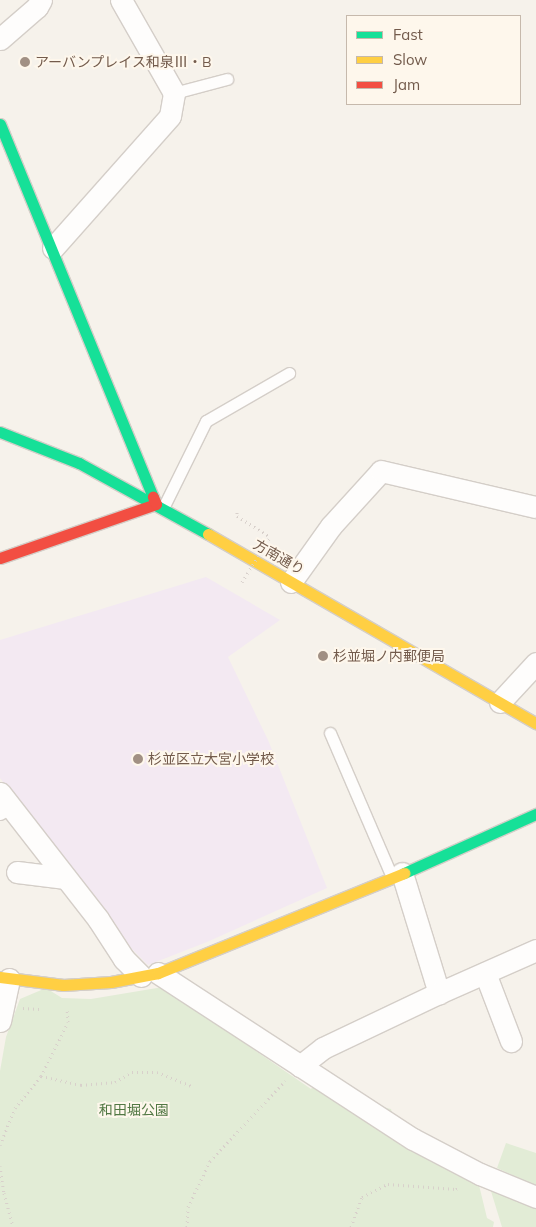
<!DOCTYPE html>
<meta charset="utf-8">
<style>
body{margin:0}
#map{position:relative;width:536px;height:1227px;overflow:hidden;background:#f6f2eb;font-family:Mulish,"Noto Sans JP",sans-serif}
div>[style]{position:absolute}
.education>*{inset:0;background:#f3e9f2}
.green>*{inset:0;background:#e2ecd6}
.path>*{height:3px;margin-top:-1.5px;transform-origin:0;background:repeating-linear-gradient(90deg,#d8d0cb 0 1px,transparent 0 5px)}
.roads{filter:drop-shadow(1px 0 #d4cec8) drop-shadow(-1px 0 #d4cec8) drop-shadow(0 1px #d4cec8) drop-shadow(0 -1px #d4cec8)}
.lane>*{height:11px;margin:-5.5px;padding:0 5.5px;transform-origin:5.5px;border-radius:5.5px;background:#fefdfc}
.street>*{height:21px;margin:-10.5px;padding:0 10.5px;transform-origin:10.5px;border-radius:10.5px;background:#fefdfc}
.fast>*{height:11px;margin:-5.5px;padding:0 5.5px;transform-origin:5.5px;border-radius:5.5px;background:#16e098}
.slow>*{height:11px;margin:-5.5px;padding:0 5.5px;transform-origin:5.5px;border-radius:5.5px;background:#ffcf43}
.jam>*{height:11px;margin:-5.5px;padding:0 5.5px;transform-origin:5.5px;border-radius:5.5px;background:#f24e42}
.path-bridge>*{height:3px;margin-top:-1.5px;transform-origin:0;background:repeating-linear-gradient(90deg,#d8d0cb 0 1px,transparent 0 5px)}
.dots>*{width:14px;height:14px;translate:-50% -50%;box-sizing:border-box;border:2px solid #fef7ec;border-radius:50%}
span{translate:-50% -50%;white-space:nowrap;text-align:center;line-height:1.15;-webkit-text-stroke:4px #fef7ec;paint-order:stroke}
.poi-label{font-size:14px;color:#735b4c}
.left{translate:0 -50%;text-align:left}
.street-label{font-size:14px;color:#735b4c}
.park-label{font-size:14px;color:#527844}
.legend{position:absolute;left:346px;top:15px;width:175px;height:90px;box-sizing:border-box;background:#fef7ec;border:1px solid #c6b9ac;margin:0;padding:6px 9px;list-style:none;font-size:15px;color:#735b4c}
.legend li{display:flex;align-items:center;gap:10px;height:25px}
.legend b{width:25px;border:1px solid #c6b9ac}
</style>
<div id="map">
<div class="education">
<i style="clip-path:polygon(206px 577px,280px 620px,228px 657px,268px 740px,327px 888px,207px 942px,148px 965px,118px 935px,0 778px,0 640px)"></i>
</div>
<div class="green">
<i style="clip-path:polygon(163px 987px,311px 1089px,323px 1072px,365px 1103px,391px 1109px,400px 1145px,478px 1181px,487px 1218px,494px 1222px,493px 1227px,0 1227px,0 1071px,6px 1037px,20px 999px,46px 988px,62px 998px,91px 999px)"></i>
<i style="clip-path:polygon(506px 1143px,536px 1153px,536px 1186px,497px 1168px)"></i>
<i style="clip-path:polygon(490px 1188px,536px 1208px,536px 1227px,502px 1227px)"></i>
</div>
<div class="path">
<i style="left:237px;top:512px;width:4px;rotate:90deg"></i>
<i style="left:237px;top:516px;width:39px;rotate:32deg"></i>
<i style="left:23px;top:1008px;width:16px;rotate:4deg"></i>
<i style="left:41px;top:1076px;width:41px;rotate:12.7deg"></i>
<i style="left:81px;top:1085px;width:34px;rotate:-5deg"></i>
<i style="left:115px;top:1082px;width:20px;rotate:-30deg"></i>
<i style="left:132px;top:1072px;width:25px"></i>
<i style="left:157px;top:1072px;width:38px;rotate:22deg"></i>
<i style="left:0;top:1145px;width:40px;rotate:-68deg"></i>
<i style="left:15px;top:1108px;width:41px;rotate:-50.9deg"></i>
<i style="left:41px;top:1076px;width:60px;rotate:-63.4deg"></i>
<i style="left:68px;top:1022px;width:14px;rotate:-94deg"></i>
<i style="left:0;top:1166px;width:27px;rotate:82deg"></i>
<i style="left:4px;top:1193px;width:35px;rotate:75deg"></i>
<i style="left:187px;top:1227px;width:20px;rotate:-87deg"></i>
<i style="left:188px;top:1207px;width:51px;rotate:-64.4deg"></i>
<i style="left:210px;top:1161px;width:110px;rotate:-46.8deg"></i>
<i style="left:351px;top:1227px;width:32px;rotate:-70deg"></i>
<i style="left:362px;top:1197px;width:29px;rotate:-27deg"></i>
<i style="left:388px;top:1184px;width:68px;rotate:4.2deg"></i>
<i style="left:456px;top:1189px;width:4px;rotate:-27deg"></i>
</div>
<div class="roads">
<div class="lane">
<i style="left:174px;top:93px;width:55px;rotate:-14.8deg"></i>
<i style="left:163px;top:508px;width:97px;rotate:-63.7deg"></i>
<i style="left:206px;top:421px;width:96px;rotate:-30deg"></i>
<i style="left:330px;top:733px;width:157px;rotate:66.7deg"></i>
<i style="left:0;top:814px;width:13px;rotate:-29deg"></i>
</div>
<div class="street">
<i style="left:0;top:39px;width:49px;rotate:-40.9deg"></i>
<i style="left:37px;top:7px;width:8px;rotate:-60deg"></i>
<i style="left:53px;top:248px;width:176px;rotate:-48.4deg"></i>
<i style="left:170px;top:116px;width:23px;rotate:-80deg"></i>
<i style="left:174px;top:93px;width:107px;rotate:-119.7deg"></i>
<i style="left:291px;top:582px;width:69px;rotate:-54.5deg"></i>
<i style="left:331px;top:526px;width:74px;rotate:-47.7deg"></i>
<i style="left:381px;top:471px;width:159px;rotate:13.1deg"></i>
<i style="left:500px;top:702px;width:53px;rotate:-47.3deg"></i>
<i style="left:0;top:793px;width:160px;rotate:52.1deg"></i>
<i style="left:98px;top:919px;width:48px;rotate:57deg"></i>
<i style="left:124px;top:959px;width:24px;rotate:45deg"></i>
<i style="left:17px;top:872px;width:49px;rotate:7deg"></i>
<i style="left:402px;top:873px;width:126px;rotate:72.9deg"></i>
<i style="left:158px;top:973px;width:304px;rotate:33.1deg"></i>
<i style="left:413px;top:1139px;width:76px;rotate:27.6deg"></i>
<i style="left:480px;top:1174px;width:61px;rotate:22.3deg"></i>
<i style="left:485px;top:973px;width:73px;rotate:69.1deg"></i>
<i style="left:0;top:1021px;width:43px;rotate:-77.9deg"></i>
<i style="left:300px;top:1066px;width:29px;rotate:-38deg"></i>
<i style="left:323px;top:1048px;width:128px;rotate:-25.4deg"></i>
<i style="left:439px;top:993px;width:106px;rotate:-23.9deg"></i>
</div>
<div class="fast">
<i style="left:0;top:124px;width:403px;rotate:67.7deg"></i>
<i style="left:0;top:432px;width:85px;rotate:21.4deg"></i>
<i style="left:79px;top:463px;width:147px;rotate:28.8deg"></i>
<i style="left:404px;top:873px;width:145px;rotate:-24.1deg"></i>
</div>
<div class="slow">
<i style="left:208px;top:534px;width:379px;rotate:30deg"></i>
<i style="left:0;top:977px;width:64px;rotate:7.2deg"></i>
<i style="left:63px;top:985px;width:48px;rotate:-3.6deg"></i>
<i style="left:111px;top:982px;width:48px;rotate:-10.8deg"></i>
<i style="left:158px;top:973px;width:266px;rotate:-22.1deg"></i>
</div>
<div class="jam">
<i style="left:0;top:558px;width:165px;rotate:-19.1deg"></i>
<i style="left:156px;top:504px;width:8px;rotate:-113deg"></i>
</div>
</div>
<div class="path-bridge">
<i style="left:242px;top:582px;width:53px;rotate:-58.1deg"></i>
</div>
<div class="dots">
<i style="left:25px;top:62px;background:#a19084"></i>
<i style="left:323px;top:656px;background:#a19084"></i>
<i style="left:138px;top:759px;background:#a19084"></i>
</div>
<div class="poi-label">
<span class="left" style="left:35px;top:62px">アーバンプレイス和泉Ⅲ・B</span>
<span class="left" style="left:333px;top:656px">杉並堀ノ内郵便局</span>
<span class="left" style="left:148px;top:759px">杉並区立大宮小学校</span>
</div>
<div class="street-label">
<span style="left:279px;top:557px;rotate:30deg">方南通り</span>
</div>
<div class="park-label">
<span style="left:134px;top:1110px">和田堀公園</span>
</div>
<ul class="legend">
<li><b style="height:6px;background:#16e098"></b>Fast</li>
<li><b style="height:6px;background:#ffcf43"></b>Slow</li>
<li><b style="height:6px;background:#f24e42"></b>Jam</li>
</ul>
</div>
